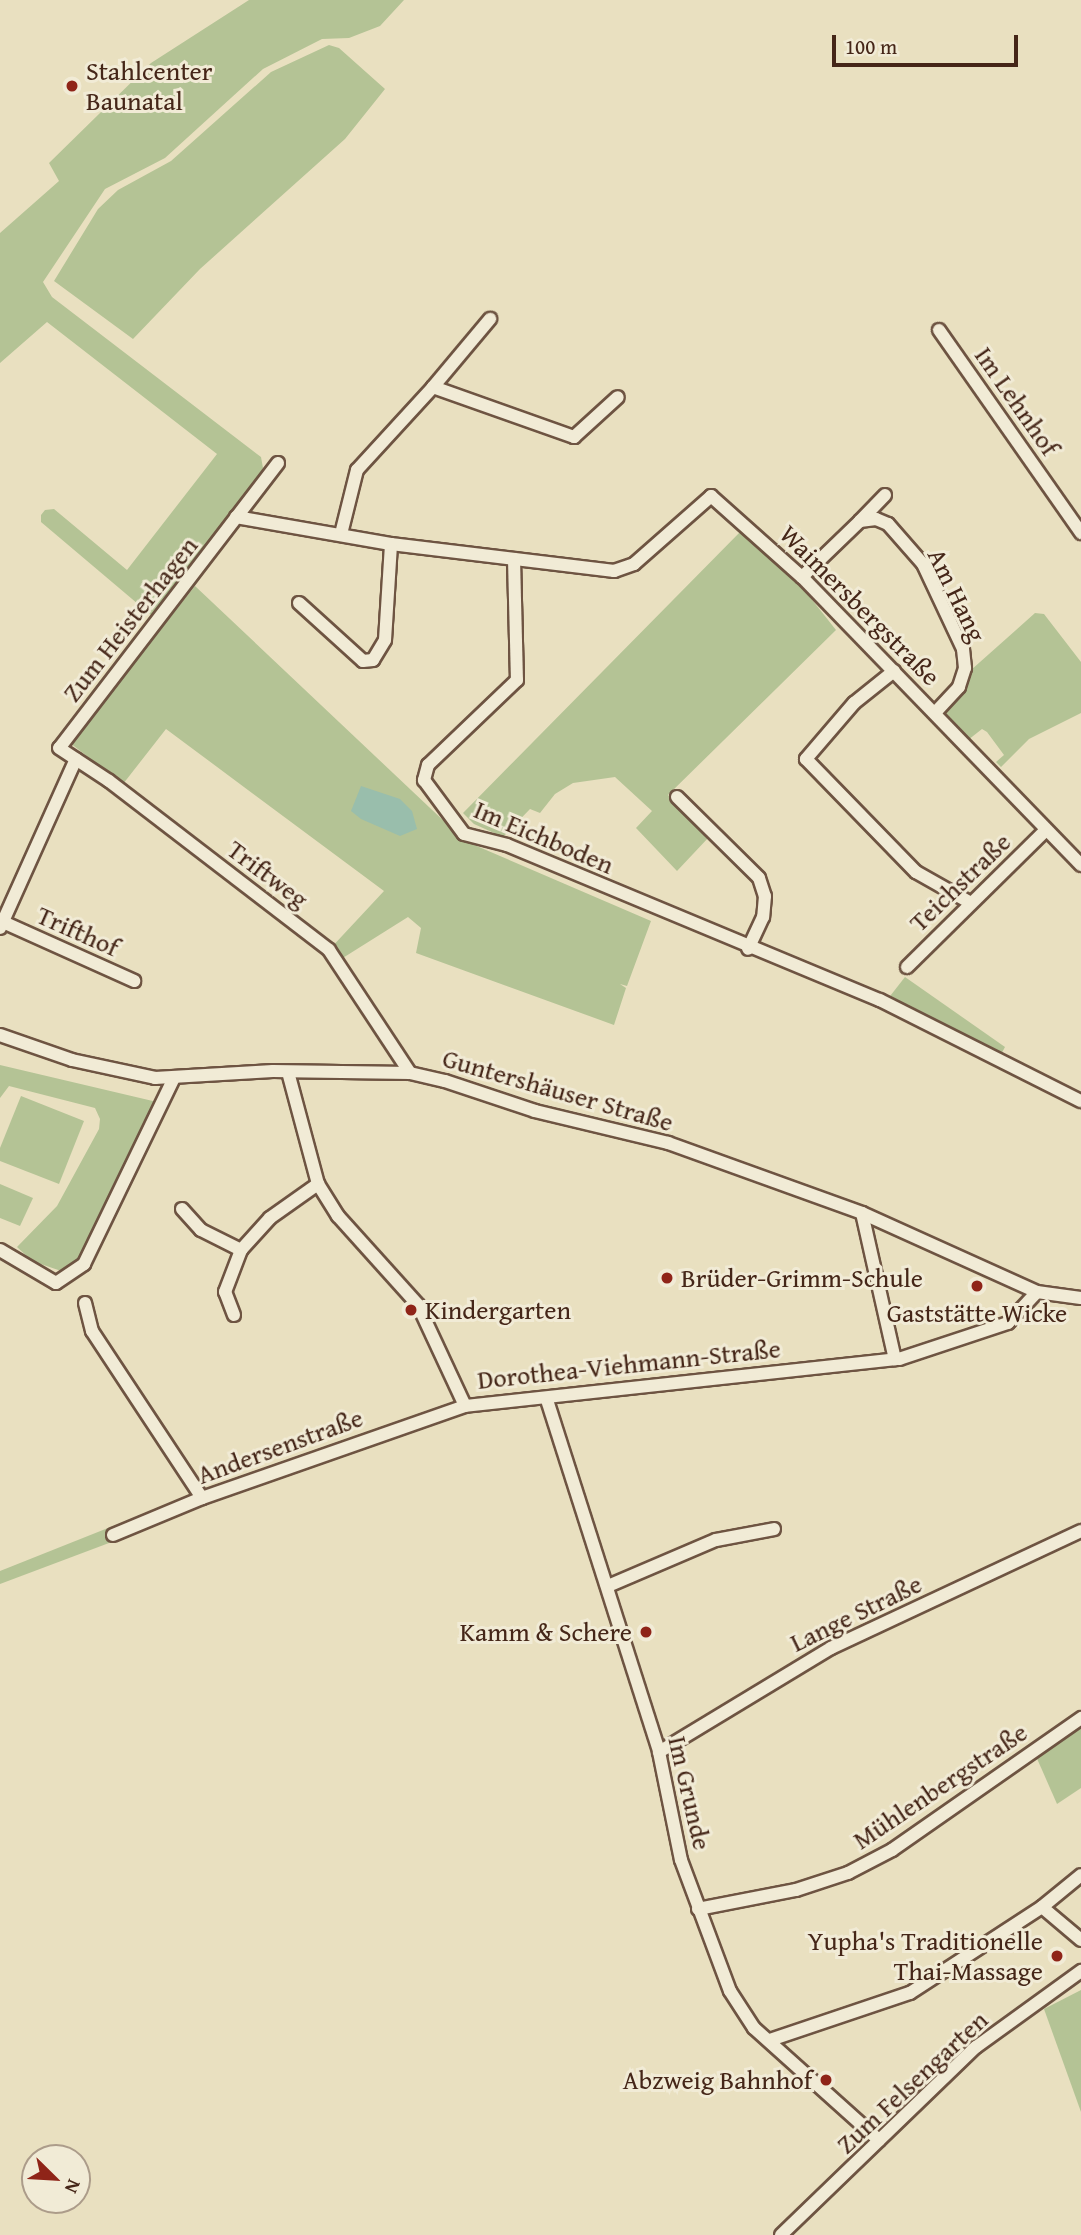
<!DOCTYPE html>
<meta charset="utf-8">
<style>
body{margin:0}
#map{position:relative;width:1081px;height:2235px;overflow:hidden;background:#e9e0c0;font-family:"Gentium Book Plus",serif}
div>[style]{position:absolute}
.green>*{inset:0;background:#b4c395}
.water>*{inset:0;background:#99beac}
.roads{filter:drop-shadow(2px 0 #6e5442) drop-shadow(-2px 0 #6e5442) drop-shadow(0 2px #6e5442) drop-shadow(0 -2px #6e5442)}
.minor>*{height:12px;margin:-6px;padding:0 6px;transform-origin:6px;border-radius:6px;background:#f1ebd6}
.dots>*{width:19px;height:19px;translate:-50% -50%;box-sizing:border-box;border:4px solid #f1ebd6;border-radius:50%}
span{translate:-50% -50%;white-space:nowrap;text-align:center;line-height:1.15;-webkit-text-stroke:6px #f1ebd6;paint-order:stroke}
.poi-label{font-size:26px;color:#452618}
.left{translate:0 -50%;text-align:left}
.right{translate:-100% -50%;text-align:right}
.street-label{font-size:26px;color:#452618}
.north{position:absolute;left:21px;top:2144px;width:70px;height:70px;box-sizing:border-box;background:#f1ebd6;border:2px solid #ac9c8a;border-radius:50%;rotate:114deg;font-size:19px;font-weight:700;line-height:28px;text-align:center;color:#452618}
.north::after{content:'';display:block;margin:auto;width:24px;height:32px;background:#8f2418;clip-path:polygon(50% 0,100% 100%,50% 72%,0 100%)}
.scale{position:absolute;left:832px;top:35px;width:186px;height:32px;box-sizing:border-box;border:4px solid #452618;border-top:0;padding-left:9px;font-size:21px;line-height:24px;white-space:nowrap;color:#452618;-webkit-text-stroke:5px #f1ebd6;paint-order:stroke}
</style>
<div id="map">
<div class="green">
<i style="clip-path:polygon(249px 0,404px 0,380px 26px,349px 38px,322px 39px,263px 69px,165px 158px,105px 189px,43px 282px,52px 297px,261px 457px,263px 468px,257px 481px,151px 615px,41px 522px,41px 515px,45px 510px,54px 509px,127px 570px,217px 454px,47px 322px,0 363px,0 233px,59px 181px,49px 163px,151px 63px)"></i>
<i style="clip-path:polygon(329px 45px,339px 48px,385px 89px,345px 139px,200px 269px,133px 339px,54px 281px,98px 209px,118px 190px,171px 161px,271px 72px)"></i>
<i style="clip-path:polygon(743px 529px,798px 582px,836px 630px,668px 795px,709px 837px,677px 871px,636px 828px,652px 811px,615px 777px,573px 783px,555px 794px,540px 813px,530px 809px,503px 837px,474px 824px,463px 813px)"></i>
<i style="clip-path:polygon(195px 586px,465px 841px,651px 921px,627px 986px,620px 984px,626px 988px,614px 1025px,416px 953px,421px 928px,408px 917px,338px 961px,329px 950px,384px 891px,166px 729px,123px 784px,70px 743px)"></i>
<i style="clip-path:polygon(1035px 613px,1044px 614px,1081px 662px,1081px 713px,1029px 739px,1001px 767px,996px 762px,1004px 755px,987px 732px,982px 729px,968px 740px,942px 710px,971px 670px)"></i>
<i style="clip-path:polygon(905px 977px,1005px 1047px,999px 1058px,887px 1000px)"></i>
<i style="clip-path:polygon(0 1065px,157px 1102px,93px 1238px,67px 1273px,32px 1261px,17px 1247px,57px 1206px,99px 1129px,100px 1119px,95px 1108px,9px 1086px,0 1098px)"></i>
<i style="clip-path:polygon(21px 1096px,84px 1121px,59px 1184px,0 1161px,0 1148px)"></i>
<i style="clip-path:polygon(0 1184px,33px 1198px,20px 1226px,0 1218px)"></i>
<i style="clip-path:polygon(113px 1526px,117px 1540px,0 1584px,0 1571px)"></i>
<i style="clip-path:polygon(1081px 1724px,1081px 1788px,1057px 1804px,1035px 1754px)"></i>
<i style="clip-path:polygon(1081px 1990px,1081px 2112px,1044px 2009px)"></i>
</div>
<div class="water">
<i style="clip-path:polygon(361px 786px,400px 799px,412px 811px,417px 829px,400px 836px,361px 819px,351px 811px)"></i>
</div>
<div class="roads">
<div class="minor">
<i style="left:939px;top:330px;width:248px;rotate:55deg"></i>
<i style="left:433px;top:387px;width:89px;rotate:-50deg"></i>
<i style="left:278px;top:463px;width:359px;rotate:127.5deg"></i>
<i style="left:59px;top:748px;width:60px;rotate:33.4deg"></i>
<i style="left:109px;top:781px;width:277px;rotate:37.5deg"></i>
<i style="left:329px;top:950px;width:147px;rotate:56.6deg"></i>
<i style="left:236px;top:517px;width:157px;rotate:9.9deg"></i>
<i style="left:391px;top:544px;width:225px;rotate:6.9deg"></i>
<i style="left:614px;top:571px;width:21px;rotate:-19deg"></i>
<i style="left:634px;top:564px;width:103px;rotate:-41.4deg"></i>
<i style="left:711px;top:496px;width:122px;rotate:41.7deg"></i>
<i style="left:802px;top:577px;width:401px;rotate:45.9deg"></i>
<i style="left:860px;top:521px;width:36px;rotate:-46deg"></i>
<i style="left:341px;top:534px;width:66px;rotate:-76deg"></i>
<i style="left:357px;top:470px;width:113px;rotate:-47.5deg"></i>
<i style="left:433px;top:387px;width:150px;rotate:19.5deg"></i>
<i style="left:574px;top:437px;width:59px;rotate:-42.3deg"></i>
<i style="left:514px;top:559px;width:121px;rotate:88.6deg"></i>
<i style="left:517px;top:680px;width:123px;rotate:136.3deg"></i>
<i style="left:428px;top:765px;width:16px;rotate:105deg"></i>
<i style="left:424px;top:780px;width:67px;rotate:53.5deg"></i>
<i style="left:464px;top:834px;width:44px;rotate:14.3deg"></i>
<i style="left:507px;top:845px;width:404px;rotate:22.6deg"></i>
<i style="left:880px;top:1000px;width:225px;rotate:26.7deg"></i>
<i style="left:802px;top:577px;width:81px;rotate:-44deg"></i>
<i style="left:860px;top:521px;width:16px;rotate:-7deg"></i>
<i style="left:876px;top:519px;width:13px;rotate:23deg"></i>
<i style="left:888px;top:524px;width:53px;rotate:48.8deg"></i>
<i style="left:923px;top:564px;width:94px;rotate:64.8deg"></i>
<i style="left:963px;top:649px;width:19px;rotate:84deg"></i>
<i style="left:965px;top:668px;width:20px;rotate:108deg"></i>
<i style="left:959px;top:687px;width:35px;rotate:133deg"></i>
<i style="left:299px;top:603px;width:86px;rotate:42.2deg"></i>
<i style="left:363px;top:661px;width:10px;rotate:-6deg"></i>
<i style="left:373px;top:660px;width:23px;rotate:-59deg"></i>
<i style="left:385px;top:640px;width:96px;rotate:-86.4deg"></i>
<i style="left:894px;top:671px;width:51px;rotate:141.3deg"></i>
<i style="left:854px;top:703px;width:74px;rotate:130.6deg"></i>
<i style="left:806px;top:759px;width:158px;rotate:45.8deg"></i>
<i style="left:916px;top:872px;width:63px;rotate:29.4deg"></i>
<i style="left:677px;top:797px;width:115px;rotate:44.6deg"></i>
<i style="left:759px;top:878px;width:19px;rotate:72deg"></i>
<i style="left:765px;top:896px;width:21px;rotate:95deg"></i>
<i style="left:763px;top:917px;width:35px;rotate:115deg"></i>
<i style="left:3px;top:922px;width:144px;rotate:24.2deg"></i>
<i style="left:0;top:928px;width:185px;rotate:-65.8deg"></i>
<i style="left:907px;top:967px;width:195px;rotate:-44.6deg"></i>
<i style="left:0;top:1035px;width:76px;rotate:19.1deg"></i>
<i style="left:72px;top:1060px;width:85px;rotate:12.2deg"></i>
<i style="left:155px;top:1078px;width:118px;rotate:-3.4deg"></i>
<i style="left:273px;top:1071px;width:137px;rotate:0.8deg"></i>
<i style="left:410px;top:1073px;width:36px;rotate:13deg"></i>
<i style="left:445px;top:1081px;width:95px;rotate:18.4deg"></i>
<i style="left:535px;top:1111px;width:137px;rotate:13.5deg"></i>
<i style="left:668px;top:1143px;width:206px;rotate:19.8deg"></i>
<i style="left:862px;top:1213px;width:192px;rotate:24.3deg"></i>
<i style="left:1037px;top:1292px;width:44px;rotate:7.8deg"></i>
<i style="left:288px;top:1072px;width:116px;rotate:75deg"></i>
<i style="left:318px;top:1184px;width:38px;rotate:58deg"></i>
<i style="left:338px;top:1216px;width:120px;rotate:48deg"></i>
<i style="left:418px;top:1305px;width:111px;rotate:65deg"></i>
<i style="left:182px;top:1209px;width:28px;rotate:48deg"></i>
<i style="left:201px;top:1230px;width:45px;rotate:26.6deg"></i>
<i style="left:862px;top:1213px;width:150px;rotate:77.3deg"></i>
<i style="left:0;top:1250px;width:65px;rotate:30.5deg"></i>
<i style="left:56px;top:1283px;width:34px;rotate:-34deg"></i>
<i style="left:84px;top:1264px;width:207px;rotate:-64.2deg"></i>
<i style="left:85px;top:1303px;width:29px;rotate:76deg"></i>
<i style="left:92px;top:1331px;width:200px;rotate:56.6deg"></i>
<i style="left:234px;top:1315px;width:25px;rotate:-111deg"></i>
<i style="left:225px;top:1292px;width:45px;rotate:-69.1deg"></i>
<i style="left:241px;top:1250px;width:43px;rotate:-47.8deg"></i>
<i style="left:270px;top:1218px;width:59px;rotate:-35.3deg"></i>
<i style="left:547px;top:1400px;width:369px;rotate:72.3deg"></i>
<i style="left:659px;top:1752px;width:110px;rotate:78.5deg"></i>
<i style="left:681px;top:1860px;width:140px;rotate:69.5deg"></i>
<i style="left:730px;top:1991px;width:44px;rotate:57deg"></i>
<i style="left:754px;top:2028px;width:168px;rotate:41.9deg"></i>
<i style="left:113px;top:1535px;width:96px;rotate:-22.6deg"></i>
<i style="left:202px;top:1498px;width:279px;rotate:-19.3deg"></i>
<i style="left:465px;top:1406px;width:437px;rotate:-6.2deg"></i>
<i style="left:899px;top:1359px;width:115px;rotate:-18.3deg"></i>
<i style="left:1008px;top:1323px;width:42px;rotate:-46.9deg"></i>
<i style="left:608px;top:1586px;width:117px;rotate:-23.1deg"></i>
<i style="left:716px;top:1540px;width:59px;rotate:-10.7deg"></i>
<i style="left:659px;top:1752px;width:201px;rotate:-31.2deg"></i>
<i style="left:831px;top:1648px;width:276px;rotate:-25.1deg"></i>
<i style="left:1042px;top:1907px;width:51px;rotate:40.2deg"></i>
<i style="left:698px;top:1909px;width:100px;rotate:-11deg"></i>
<i style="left:796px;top:1890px;width:55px;rotate:-18.1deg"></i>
<i style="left:848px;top:1873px;width:50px;rotate:-27.6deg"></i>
<i style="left:892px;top:1850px;width:231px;rotate:-34.9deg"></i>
<i style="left:770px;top:2040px;width:148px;rotate:-18.6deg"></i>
<i style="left:910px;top:1993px;width:158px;rotate:-33.1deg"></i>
<i style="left:1042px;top:1907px;width:50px;rotate:-39.4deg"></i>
<i style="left:781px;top:2235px;width:271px;rotate:-44deg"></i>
<i style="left:976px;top:2047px;width:130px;rotate:-35.9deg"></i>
</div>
</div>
<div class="dots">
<i style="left:72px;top:86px;background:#8f2418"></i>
<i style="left:667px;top:1278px;background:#8f2418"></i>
<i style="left:977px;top:1286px;background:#8f2418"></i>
<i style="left:411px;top:1310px;background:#8f2418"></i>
<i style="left:646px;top:1632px;background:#8f2418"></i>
<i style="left:1057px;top:1956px;background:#8f2418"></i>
<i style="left:826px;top:2080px;background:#8f2418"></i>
</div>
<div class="poi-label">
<span class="left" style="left:86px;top:86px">Stahlcenter<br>Baunatal</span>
<span class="left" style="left:681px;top:1278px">Brüder-Grimm-Schule</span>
<span class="left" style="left:425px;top:1310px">Kindergarten</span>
<span style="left:977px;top:1313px">Gaststätte Wicke</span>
<span class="right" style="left:632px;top:1632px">Kamm &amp; Schere</span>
<span class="right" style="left:1043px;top:1956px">Yupha's Traditionelle<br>Thai-Massage</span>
<span class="right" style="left:812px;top:2080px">Abzweig Bahnhof</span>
</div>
<div class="street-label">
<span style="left:1017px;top:401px;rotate:55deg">Im Lehnhof</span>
<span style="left:957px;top:595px;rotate:64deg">Am Hang</span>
<span style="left:860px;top:605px;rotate:45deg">Waimersbergstraße</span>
<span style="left:130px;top:619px;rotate:-52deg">Zum Heisterhagen</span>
<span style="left:544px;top:837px;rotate:23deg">Im Eichboden</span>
<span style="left:268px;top:874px;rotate:37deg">Triftweg</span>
<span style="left:960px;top:882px;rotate:-44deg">Teichstraße</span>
<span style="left:78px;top:931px;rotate:24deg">Trifthof</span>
<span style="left:558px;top:1090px;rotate:16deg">Guntershäuser Straße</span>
<span style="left:629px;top:1364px;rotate:-6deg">Dorothea-Viehmann-Straße</span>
<span style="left:280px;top:1446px;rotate:-20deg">Andersenstraße</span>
<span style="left:856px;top:1613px;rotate:-26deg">Lange Straße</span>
<span style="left:940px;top:1786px;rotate:-34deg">Mühlenbergstraße</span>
<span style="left:690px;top:1793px;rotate:77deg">Im Grunde</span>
<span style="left:912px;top:2082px;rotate:-43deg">Zum Felsengarten</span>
</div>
<div class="north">N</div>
<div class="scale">100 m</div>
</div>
